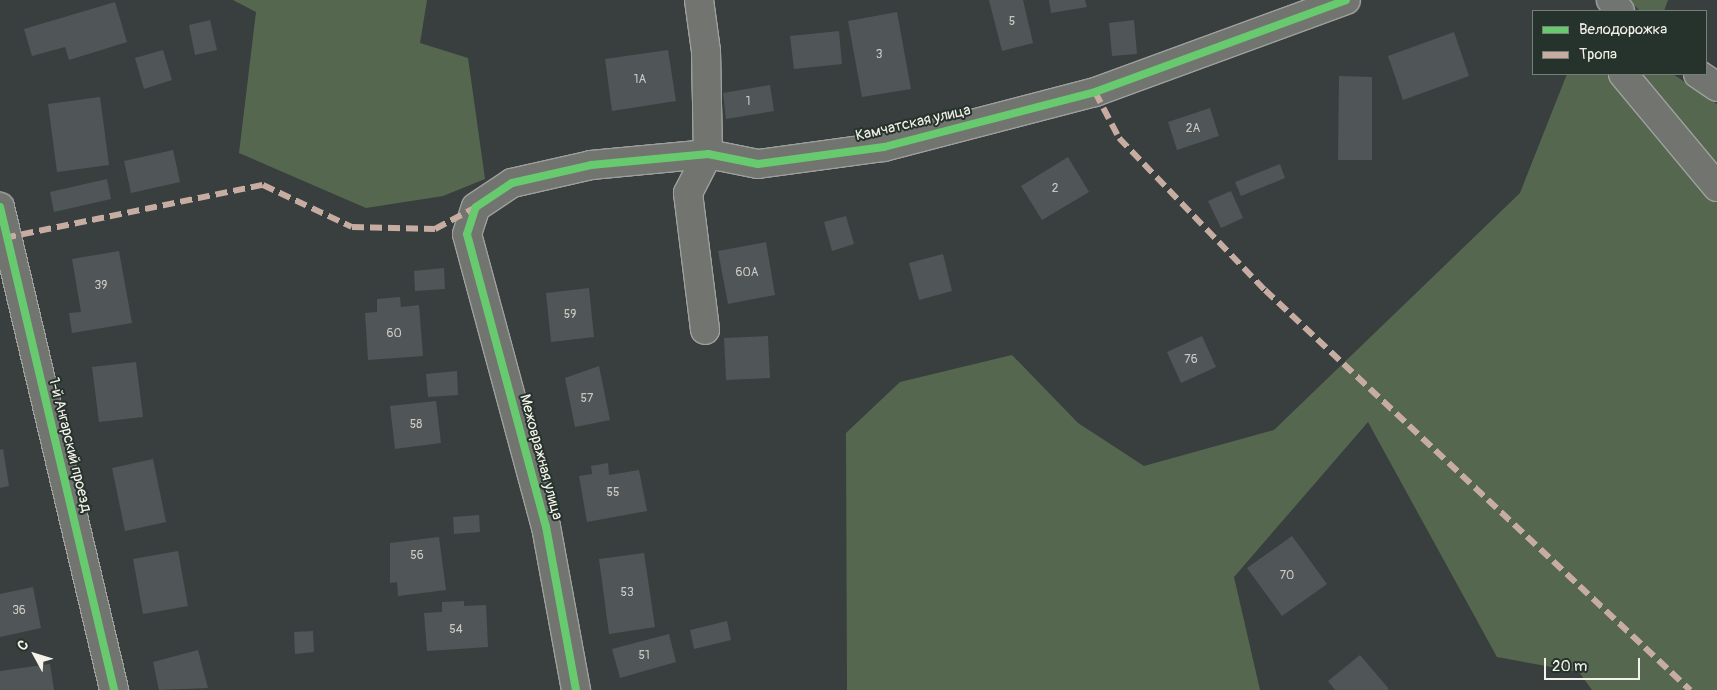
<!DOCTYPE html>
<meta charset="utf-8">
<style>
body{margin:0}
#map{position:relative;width:1717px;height:690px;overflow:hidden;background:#393f3f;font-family:Pangolin,sans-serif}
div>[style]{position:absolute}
.green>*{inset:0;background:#55684f}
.building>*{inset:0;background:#505557}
.roads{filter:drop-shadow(1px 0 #9ea09e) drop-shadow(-1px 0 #9ea09e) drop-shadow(0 1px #9ea09e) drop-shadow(0 -1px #9ea09e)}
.minor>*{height:28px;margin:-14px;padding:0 14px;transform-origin:14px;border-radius:14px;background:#727470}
.quiet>*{height:6px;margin-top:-3px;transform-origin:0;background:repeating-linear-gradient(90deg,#c7aca2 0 12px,transparent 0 18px)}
.cycleway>*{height:8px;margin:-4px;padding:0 4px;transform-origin:4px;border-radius:4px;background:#67ca6e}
span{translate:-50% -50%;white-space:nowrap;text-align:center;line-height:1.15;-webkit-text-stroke:4px #26332d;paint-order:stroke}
.number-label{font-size:12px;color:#cbcac4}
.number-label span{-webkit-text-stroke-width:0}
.street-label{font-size:15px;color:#f4f1e8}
.legend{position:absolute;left:1532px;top:10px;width:175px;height:65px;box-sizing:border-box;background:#26332d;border:1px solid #787f78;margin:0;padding:6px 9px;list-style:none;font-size:15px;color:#f4f1e8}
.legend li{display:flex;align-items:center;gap:10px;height:25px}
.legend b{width:25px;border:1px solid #787f78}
.north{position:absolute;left:10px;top:630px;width:50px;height:50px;-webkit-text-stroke:4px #26332d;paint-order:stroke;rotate:309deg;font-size:14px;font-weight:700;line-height:20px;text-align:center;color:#f4f1e8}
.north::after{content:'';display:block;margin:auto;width:18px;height:22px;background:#f4f1e8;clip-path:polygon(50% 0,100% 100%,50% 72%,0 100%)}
.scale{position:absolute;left:1544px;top:658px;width:96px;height:22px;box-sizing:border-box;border:2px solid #f4f1e8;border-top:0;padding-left:6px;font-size:15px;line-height:18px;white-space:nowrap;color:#f4f1e8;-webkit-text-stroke:4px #26332d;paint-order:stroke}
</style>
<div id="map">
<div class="green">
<i style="clip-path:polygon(233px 0,427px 0,420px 43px,468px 58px,485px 179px,443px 196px,366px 208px,239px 153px,256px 12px)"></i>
<i style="clip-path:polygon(1629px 0,1668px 0,1664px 11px,1640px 11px)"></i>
<i style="clip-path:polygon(1567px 74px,1673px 74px,1717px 104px,1717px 690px,1592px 690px,1579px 672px,1497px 657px,1368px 422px,1234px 577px,1260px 690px,847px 690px,846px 433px,900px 382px,1012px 355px,1078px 423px,1144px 466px,1274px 430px,1520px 193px)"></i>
</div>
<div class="building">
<i style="clip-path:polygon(989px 0,1023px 0,1033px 43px,1002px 51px)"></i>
<i style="clip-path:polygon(1049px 0,1085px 0,1087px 7px,1051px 13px)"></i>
<i style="clip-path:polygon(115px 2px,127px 42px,69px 60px,65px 47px,32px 56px,24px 29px)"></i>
<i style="clip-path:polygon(897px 12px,911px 89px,862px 97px,848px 21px)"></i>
<i style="clip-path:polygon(210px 20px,217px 50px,195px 55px,189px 25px)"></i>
<i style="clip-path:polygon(1134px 20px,1137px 54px,1112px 56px,1109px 23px)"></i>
<i style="clip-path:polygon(839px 31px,842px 64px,794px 69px,790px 36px)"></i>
<i style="clip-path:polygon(1454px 32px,1469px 76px,1403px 100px,1388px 56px)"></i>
<i style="clip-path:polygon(163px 50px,172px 80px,144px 89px,135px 58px)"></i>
<i style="clip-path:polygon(668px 50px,676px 101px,612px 111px,605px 59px)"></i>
<i style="clip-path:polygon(1339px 76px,1372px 77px,1372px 160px,1338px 160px)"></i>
<i style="clip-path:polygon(770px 85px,774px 111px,726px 119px,723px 93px)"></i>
<i style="clip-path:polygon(100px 97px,109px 165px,57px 172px,48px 104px)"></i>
<i style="clip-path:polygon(1210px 108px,1219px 136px,1177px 150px,1168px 122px)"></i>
<i style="clip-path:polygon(173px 150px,180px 182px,131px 193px,124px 161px)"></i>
<i style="clip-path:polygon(1068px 157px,1089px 192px,1042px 220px,1021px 186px)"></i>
<i style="clip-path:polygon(1280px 164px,1285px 178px,1241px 196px,1235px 182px)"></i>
<i style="clip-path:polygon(107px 179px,111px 199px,54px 212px,50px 192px)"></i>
<i style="clip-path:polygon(1231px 191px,1243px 218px,1221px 228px,1208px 201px)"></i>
<i style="clip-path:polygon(846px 216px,854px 244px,832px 251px,824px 222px)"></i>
<i style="clip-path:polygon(766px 242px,775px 295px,728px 304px,718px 251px)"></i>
<i style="clip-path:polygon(119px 251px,132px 323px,72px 333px,69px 313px,81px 312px,72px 259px)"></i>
<i style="clip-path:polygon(943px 254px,952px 291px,919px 300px,909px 263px)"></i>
<i style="clip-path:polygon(444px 268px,445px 289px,415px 291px,414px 271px)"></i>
<i style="clip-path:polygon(589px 288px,594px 337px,551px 342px,546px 293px)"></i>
<i style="clip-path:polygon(400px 297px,401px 307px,419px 305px,423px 356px,368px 360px,365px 313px,377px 312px,377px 299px)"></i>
<i style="clip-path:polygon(768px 336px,770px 378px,726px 380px,724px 338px)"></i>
<i style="clip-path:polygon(1202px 336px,1216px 367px,1181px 383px,1167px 352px)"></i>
<i style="clip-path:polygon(136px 362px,143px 417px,99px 422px,92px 367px)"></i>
<i style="clip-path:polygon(599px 366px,610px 420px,575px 427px,565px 378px)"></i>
<i style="clip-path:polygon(457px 371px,458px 395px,428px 397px,426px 374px)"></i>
<i style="clip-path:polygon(436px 401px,441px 443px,395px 449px,390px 406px)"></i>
<i style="clip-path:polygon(3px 449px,9px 486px,0 488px,0 450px)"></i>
<i style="clip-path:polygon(153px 459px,166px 522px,125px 531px,112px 468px)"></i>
<i style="clip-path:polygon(608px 463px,609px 475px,639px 470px,647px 511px,587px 522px,579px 476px,592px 474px,591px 466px)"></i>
<i style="clip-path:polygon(479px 515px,480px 532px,454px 534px,453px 517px)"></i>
<i style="clip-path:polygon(1292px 536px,1327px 584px,1282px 616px,1247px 568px)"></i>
<i style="clip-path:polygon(439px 537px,446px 590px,398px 596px,397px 582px,390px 583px,390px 543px)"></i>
<i style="clip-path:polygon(178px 551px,188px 606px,143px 614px,133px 559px)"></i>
<i style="clip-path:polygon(644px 553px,655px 627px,609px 634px,599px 559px)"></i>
<i style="clip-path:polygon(33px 587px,41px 628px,0 637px,0 594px)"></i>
<i style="clip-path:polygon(464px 601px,464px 606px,486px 605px,488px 647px,427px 651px,424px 613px,442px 612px,442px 602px)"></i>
<i style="clip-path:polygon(727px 621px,731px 640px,694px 649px,690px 630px)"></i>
<i style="clip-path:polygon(313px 631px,314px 652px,295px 654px,294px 632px)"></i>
<i style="clip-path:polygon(669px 634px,676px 662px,620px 678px,612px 649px)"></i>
<i style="clip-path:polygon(198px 650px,208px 688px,159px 690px,153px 662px)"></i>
<i style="clip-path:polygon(1360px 655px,1389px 689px,1387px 690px,1335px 690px,1328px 681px)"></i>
<i style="clip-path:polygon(50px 664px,54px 690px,0 690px,0 671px)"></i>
</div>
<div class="roads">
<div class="minor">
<i style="left:699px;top:0;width:51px;rotate:82.2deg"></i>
<i style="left:706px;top:51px;width:103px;rotate:88.9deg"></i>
<i style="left:708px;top:154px;width:44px;rotate:117.1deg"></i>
<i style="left:688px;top:193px;width:138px;rotate:82.9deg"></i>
<i style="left:1611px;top:0;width:14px;rotate:51deg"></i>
<i style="left:1623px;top:74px;width:147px;rotate:50.2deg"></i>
<i style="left:1698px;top:74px;width:23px;rotate:34deg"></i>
<i style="left:0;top:207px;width:496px;rotate:76.7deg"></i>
<i style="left:576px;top:690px;width:166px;rotate:-100.4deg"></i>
<i style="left:546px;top:527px;width:303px;rotate:-105.1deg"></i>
<i style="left:467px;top:234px;width:28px;rotate:-72deg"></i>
<i style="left:476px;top:207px;width:43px;rotate:-33.7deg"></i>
<i style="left:512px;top:183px;width:81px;rotate:-12.8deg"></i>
<i style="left:591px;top:165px;width:118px;rotate:-5.4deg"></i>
<i style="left:708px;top:154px;width:51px;rotate:11.3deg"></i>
<i style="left:758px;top:164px;width:127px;rotate:-7.7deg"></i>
<i style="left:884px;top:147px;width:218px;rotate:-14.6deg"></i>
<i style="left:1095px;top:92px;width:267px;rotate:-20.1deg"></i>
</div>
</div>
<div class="quiet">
<i style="left:1095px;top:92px;width:52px;rotate:62.4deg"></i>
<i style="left:1119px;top:138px;width:211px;rotate:46.2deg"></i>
<i style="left:1265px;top:290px;width:584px;rotate:43.26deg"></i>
<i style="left:4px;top:238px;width:264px;rotate:-11.6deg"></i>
<i style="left:263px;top:185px;width:98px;rotate:25.3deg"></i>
<i style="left:352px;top:227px;width:83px;rotate:1.4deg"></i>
<i style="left:435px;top:229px;width:47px;rotate:-28.2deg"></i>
</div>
<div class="cycleway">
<i style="left:0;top:207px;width:496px;rotate:76.7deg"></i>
<i style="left:576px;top:690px;width:166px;rotate:-100.4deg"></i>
<i style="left:546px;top:527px;width:303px;rotate:-105.1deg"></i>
<i style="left:467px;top:234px;width:28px;rotate:-72deg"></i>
<i style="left:476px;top:207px;width:43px;rotate:-33.7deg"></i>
<i style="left:512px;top:183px;width:81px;rotate:-12.8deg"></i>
<i style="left:591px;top:165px;width:118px;rotate:-5.4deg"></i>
<i style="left:708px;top:154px;width:51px;rotate:11.3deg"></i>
<i style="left:758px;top:164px;width:127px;rotate:-7.7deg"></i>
<i style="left:884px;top:147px;width:218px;rotate:-14.6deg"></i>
<i style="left:1095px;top:92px;width:267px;rotate:-20.1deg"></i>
</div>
<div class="number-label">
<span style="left:1012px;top:22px">5</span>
<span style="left:879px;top:55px">3</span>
<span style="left:640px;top:80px">1А</span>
<span style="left:748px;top:102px">1</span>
<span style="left:1193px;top:129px">2А</span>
<span style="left:1055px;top:189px">2</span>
<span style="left:747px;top:273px">60А</span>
<span style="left:101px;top:286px">39</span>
<span style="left:570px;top:315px">59</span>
<span style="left:394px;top:334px">60</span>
<span style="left:1191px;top:360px">76</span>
<span style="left:587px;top:399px">57</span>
<span style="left:416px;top:425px">58</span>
<span style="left:613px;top:493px">55</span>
<span style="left:417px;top:556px">56</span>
<span style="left:1287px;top:576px">70</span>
<span style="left:627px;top:593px">53</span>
<span style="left:19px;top:611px">36</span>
<span style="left:456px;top:630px">54</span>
<span style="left:644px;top:656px">51</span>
</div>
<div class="street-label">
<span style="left:913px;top:123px;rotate:-13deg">Камчатская улица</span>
<span style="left:70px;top:445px;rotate:76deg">1-й Ангарский проезд</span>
<span style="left:541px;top:457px;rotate:75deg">Межовражная улица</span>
</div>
<ul class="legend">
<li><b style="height:6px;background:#67ca6e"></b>Велодорожка</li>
<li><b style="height:6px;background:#c7aca2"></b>Тропа</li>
</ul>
<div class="north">С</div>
<div class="scale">20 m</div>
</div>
